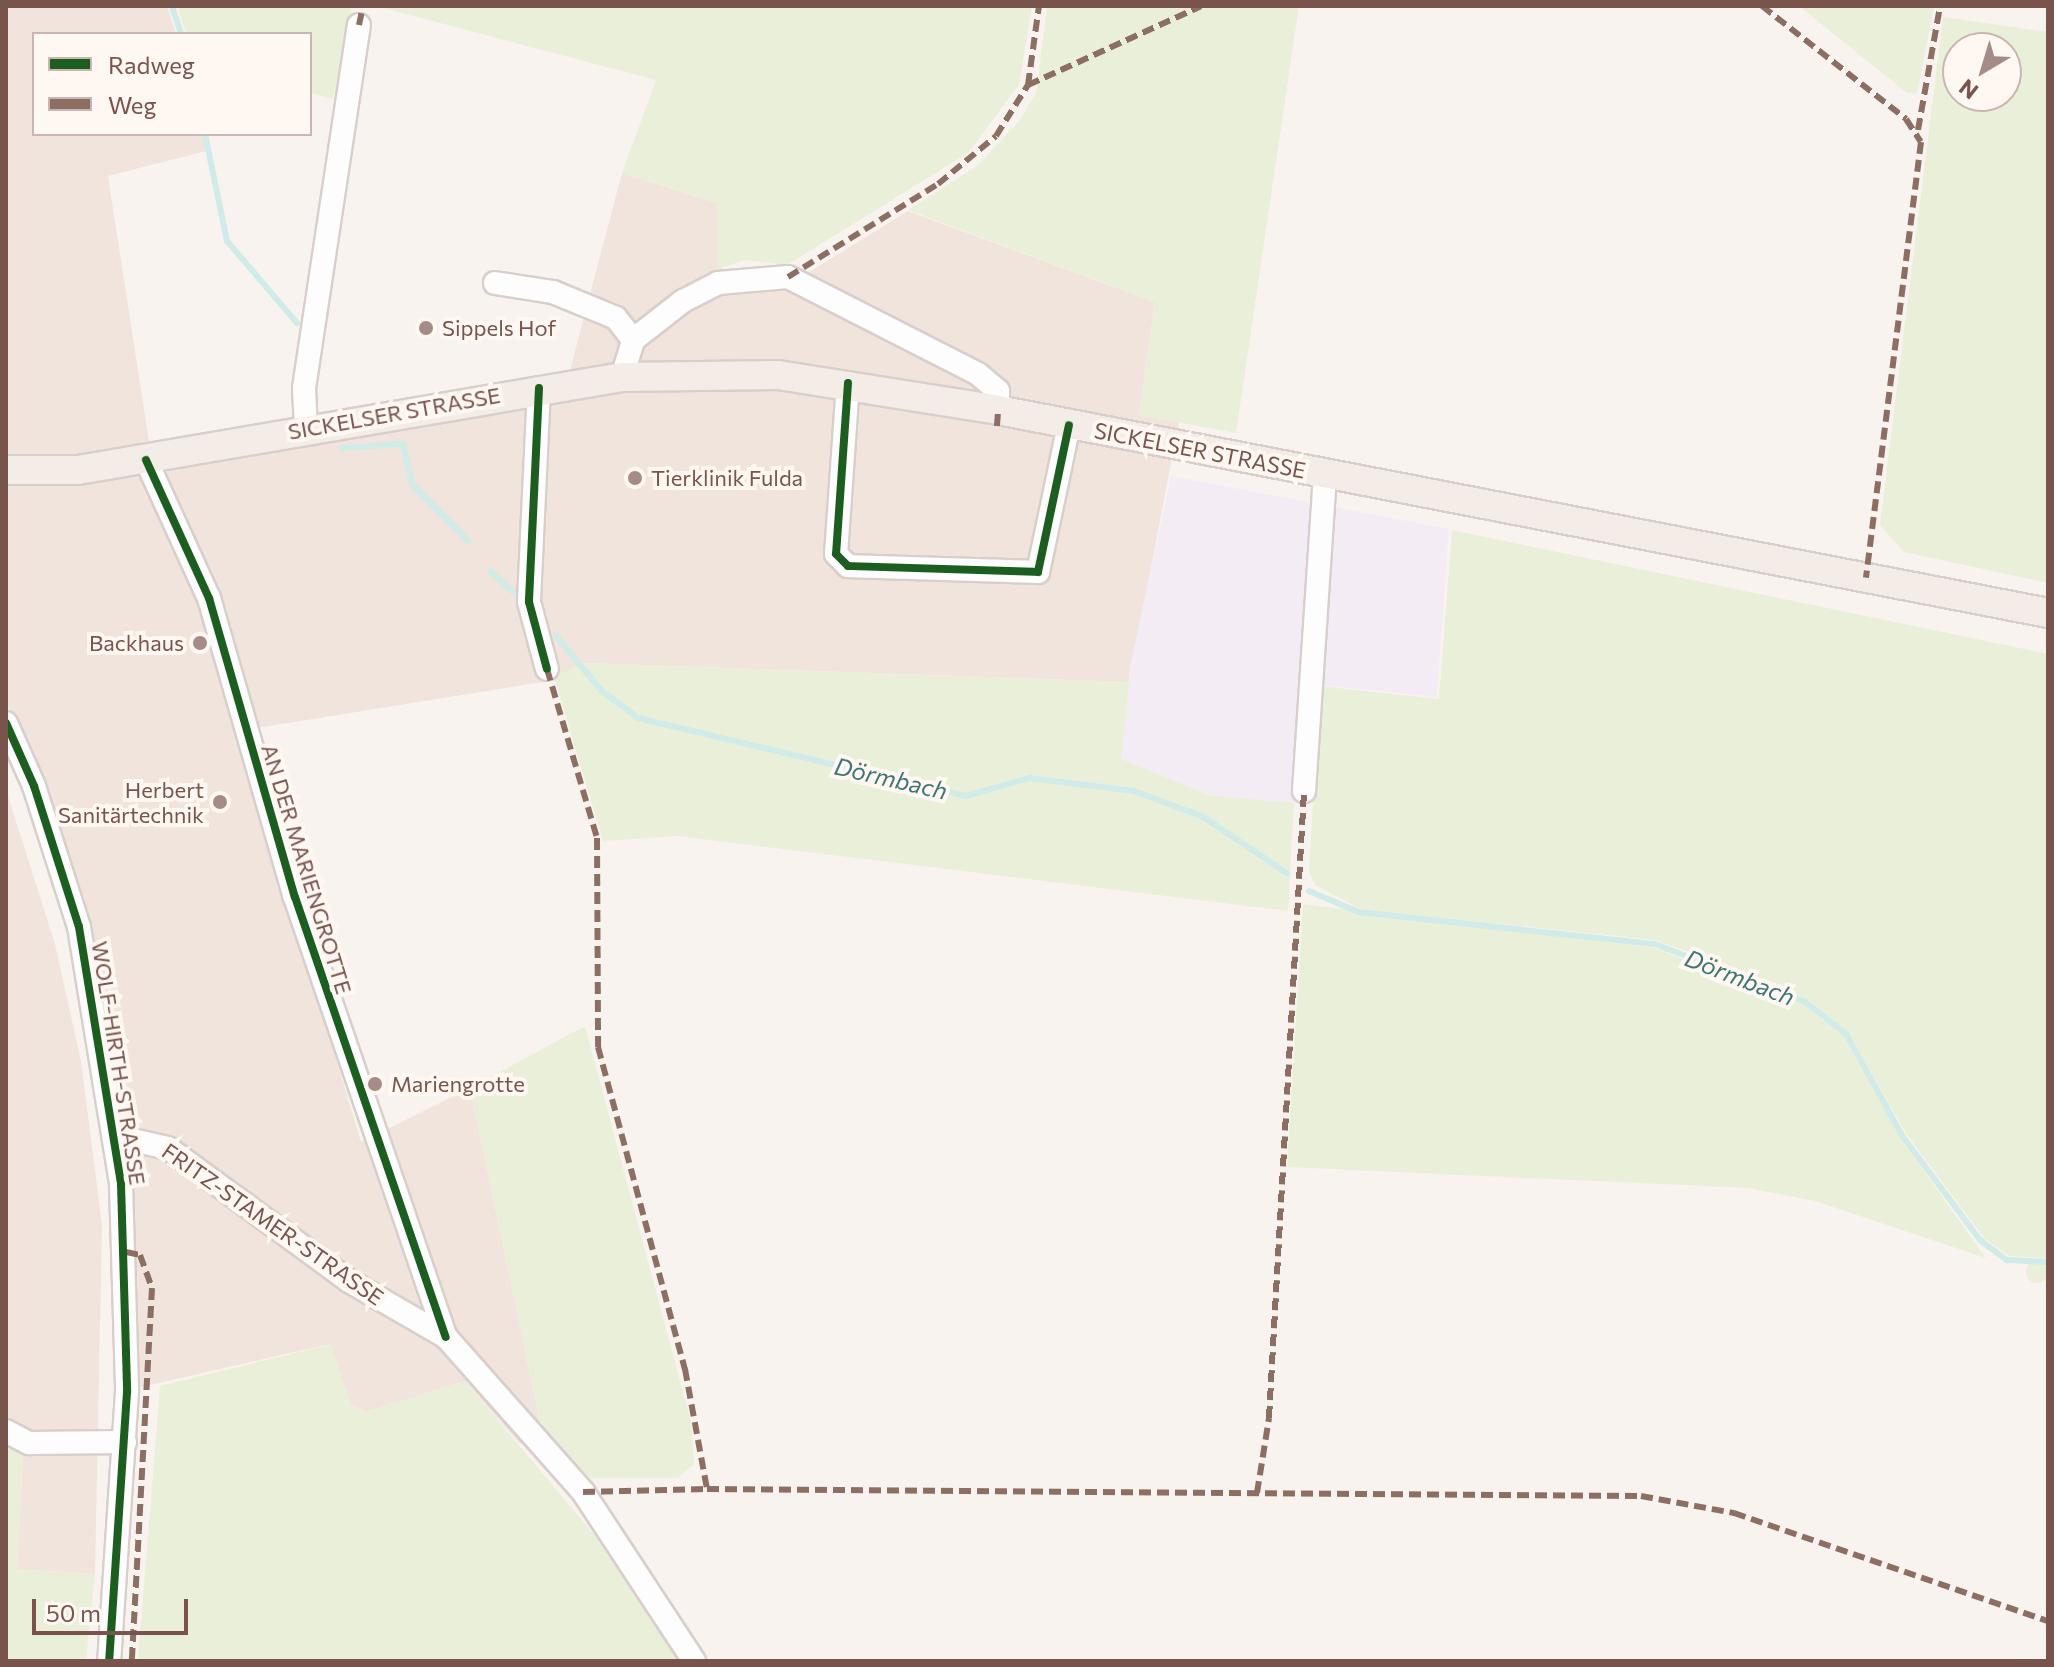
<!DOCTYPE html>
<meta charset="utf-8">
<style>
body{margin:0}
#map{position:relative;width:2054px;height:1667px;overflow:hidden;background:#f9f3ef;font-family:Commissioner,sans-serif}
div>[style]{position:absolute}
.residential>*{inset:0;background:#f1e4dd}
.education>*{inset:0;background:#f4ecf4}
.green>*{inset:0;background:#eaefda}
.round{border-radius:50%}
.stream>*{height:6px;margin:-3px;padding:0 3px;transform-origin:3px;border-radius:3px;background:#d0ebe8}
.roads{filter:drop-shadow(2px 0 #d8cfcc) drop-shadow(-2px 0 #d8cfcc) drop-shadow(0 2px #d8cfcc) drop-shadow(0 -2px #d8cfcc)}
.minor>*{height:22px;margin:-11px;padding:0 11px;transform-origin:11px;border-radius:11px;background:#fefdfd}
.major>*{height:28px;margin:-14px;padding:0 14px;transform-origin:14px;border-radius:14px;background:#f3ece7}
.quiet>*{height:6px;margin-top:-3px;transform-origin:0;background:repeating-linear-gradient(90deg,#8d6e63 0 12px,transparent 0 18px)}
.cycleway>*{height:8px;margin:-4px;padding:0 4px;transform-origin:4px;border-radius:4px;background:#1b5e20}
.dots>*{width:22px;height:22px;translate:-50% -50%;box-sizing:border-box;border:4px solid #fff7f2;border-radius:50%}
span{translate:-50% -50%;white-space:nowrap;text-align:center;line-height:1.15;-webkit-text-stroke:8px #fff7f2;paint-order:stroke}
.poi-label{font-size:22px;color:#79544d}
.left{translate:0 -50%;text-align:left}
.right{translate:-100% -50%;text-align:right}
.street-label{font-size:22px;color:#79544d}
.water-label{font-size:24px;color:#3d7674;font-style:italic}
.frame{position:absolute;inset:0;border:8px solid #79544d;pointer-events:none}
.legend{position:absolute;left:32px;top:32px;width:280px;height:104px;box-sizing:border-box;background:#fff7f2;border:2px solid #c9b6b0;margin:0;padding:10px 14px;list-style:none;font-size:24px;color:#79544d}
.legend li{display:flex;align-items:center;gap:16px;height:40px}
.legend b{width:40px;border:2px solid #c9b6b0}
.north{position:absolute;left:1942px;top:32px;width:80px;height:80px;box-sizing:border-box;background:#fff7f2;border:2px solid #c9b6b0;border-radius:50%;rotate:218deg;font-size:22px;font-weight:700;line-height:32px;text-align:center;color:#79544d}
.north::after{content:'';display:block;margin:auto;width:28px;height:36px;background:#a68c86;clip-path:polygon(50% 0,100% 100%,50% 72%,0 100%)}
.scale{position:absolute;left:32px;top:1599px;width:156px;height:36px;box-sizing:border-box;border:4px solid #79544d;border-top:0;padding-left:10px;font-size:24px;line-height:28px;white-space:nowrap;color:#79544d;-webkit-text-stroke:6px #fff7f2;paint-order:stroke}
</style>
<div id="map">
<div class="residential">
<i style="clip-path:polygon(6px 6px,167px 6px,176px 34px,34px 34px,34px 134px,206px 134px,210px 150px,108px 176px,154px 474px,564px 393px,622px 173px,717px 203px,724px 293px,791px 283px,908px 211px,1155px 302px,1139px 415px,1179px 422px,1129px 682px,585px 663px,543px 682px,238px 731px,361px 1142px,470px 1088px,541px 1426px,520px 1444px,465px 1381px,366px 1412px,351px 1405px,330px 1344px,137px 1388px,117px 1045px,84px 897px,6px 702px)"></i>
<i style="clip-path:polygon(6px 790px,55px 944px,81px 1061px,102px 1225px,95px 1574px,17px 1569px,23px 1454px,6px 1442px)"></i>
</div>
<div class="education">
<i style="clip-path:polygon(1171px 476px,1449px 529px,1437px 697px,1300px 683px,1294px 803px,1209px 795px,1121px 759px,1130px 667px)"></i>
</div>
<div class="green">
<i style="clip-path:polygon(177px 6px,352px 6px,333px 99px,310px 93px,310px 34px,186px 34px)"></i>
<i style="clip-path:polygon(376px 6px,1032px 6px,1019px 85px,968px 153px,787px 265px,745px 260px,718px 269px,717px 203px,622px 173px,656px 80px)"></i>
<i style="clip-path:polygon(1047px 6px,1299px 6px,1236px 433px,1139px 415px,1155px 302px,908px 210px,977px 166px,1020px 120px,1036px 93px)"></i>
<i style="clip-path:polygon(1799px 6px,1934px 6px,1917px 94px,1907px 93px)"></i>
<i style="clip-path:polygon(evenodd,1943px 17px,2048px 32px,2048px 583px,1904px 552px,1880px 525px,1943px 17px,1958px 48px,2006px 48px,2006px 96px,1958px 96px,1958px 48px)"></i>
<i style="clip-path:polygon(1452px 530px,2048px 654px,2048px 1258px,2009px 1256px,1984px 1238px,1907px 1135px,1848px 1032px,1781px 985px,1655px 940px,1360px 909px,1315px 885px,1309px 871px,1320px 686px,1439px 699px)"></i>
<i style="clip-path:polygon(585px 663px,1129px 682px,1121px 759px,1209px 795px,1294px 803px,1288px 911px,677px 836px,603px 841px,554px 677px)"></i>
<i style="clip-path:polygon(1303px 904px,1655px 948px,1804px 1005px,1844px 1037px,1901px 1139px,1986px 1258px,1815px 1201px,1748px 1188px,1287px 1167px)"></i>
<i style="clip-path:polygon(585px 1026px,691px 1422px,694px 1464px,678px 1478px,590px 1478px,541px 1426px,470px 1088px)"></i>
<i class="round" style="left:2026px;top:1261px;width:22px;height:22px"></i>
<i style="clip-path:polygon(331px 1344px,351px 1405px,366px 1412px,465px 1381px,638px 1587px,680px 1661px,138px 1661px,160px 1386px)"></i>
<i style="clip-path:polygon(6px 1442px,23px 1453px,17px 1569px,95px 1574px,86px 1661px,6px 1661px)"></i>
</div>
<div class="stream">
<i style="left:172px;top:6px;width:29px;rotate:72deg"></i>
<i style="left:205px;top:134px;width:109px;rotate:78.4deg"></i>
<i style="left:227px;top:241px;width:108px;rotate:49.5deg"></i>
<i style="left:342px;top:448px;width:61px;rotate:-3.8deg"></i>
<i style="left:403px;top:444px;width:41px;rotate:77.3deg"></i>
<i style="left:412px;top:484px;width:80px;rotate:45.5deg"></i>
<i style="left:490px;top:571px;width:39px;rotate:42deg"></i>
<i style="left:556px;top:636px;width:72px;rotate:50.1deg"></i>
<i style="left:602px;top:691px;width:45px;rotate:36.9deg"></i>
<i style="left:638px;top:718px;width:337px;rotate:13.4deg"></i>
<i style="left:966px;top:796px;width:66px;rotate:-15.9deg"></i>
<i style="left:1029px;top:778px;width:106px;rotate:7.1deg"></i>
<i style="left:1134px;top:791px;width:74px;rotate:20.6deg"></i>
<i style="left:1203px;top:817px;width:102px;rotate:33.8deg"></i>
<i style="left:1309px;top:891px;width:54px;rotate:22.8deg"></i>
<i style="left:1359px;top:912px;width:298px;rotate:6.2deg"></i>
<i style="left:1655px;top:944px;width:161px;rotate:21.1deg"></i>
<i style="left:1805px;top:1002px;width:52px;rotate:38deg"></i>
<i style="left:1846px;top:1034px;width:118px;rotate:61deg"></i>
<i style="left:1903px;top:1137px;width:129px;rotate:53.2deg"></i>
<i style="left:1980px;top:1240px;width:34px;rotate:37deg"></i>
<i style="left:2007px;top:1260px;width:41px;rotate:2.8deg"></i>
</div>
<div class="roads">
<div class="minor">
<i style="left:495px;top:283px;width:59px;rotate:8.8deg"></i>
<i style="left:553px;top:292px;width:68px;rotate:22.4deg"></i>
<i style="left:616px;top:318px;width:28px;rotate:52deg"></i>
<i style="left:622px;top:377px;width:39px;rotate:-73deg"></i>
<i style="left:633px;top:340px;width:63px;rotate:-38deg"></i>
<i style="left:683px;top:301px;width:39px;rotate:-27deg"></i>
<i style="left:718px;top:283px;width:70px;rotate:-4.9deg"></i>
<i style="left:788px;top:277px;width:213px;rotate:27deg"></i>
<i style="left:978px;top:374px;width:26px;rotate:40deg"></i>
<i style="left:998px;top:391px;width:19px;rotate:90deg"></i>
<i style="left:848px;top:383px;width:171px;rotate:94deg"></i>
<i style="left:836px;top:554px;width:17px;rotate:45deg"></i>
<i style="left:848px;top:566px;width:190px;rotate:1.8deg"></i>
<i style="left:1038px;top:572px;width:150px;rotate:-78.1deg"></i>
<i style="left:539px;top:388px;width:214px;rotate:92.7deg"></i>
<i style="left:529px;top:602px;width:69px;rotate:75deg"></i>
<i style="left:306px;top:429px;width:41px;rotate:-92.8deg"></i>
<i style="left:304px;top:388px;width:367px;rotate:-81.4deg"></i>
<i style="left:146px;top:460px;width:152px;rotate:65.5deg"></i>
<i style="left:209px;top:598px;width:311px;rotate:74deg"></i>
<i style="left:295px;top:897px;width:465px;rotate:71.1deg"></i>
<i style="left:6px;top:723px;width:69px;rotate:66deg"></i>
<i style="left:34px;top:786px;width:148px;rotate:72.3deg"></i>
<i style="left:79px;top:927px;width:260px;rotate:80.7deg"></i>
<i style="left:121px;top:1184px;width:208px;rotate:88.3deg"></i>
<i style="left:127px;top:1392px;width:270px;rotate:93.8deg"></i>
<i style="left:1304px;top:791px;width:318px;rotate:-86.2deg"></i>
<i style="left:115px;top:1136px;width:54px;rotate:12.8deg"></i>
<i style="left:168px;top:1148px;width:225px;rotate:36.3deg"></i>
<i style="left:349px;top:1281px;width:112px;rotate:30deg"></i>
<i style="left:446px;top:1337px;width:207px;rotate:48.5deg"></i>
<i style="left:583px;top:1492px;width:202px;rotate:56.7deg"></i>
<i style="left:6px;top:1431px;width:26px;rotate:28deg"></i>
<i style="left:29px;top:1443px;width:96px;rotate:-0.6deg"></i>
</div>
<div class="major">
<i style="left:6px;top:470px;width:72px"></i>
<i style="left:78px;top:470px;width:552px;rotate:-9.7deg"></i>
<i style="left:622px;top:377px;width:156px;rotate:-0.7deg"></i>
<i style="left:778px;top:375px;width:223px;rotate:9deg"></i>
<i style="left:998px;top:410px;width:1069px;rotate:10.94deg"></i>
</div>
</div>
<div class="quiet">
<i style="left:1762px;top:6px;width:183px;rotate:38.1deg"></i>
<i style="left:1906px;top:119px;width:27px;rotate:57deg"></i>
<i style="left:1921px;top:142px;width:439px;rotate:97.2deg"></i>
<i style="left:359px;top:25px;width:19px;rotate:-78deg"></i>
<i style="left:1028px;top:85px;width:190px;rotate:-24.5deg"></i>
<i style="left:1918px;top:130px;width:126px;rotate:-79.9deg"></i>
<i style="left:788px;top:277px;width:176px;rotate:-31.8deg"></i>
<i style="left:938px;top:184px;width:75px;rotate:-39.6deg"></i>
<i style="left:996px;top:136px;width:60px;rotate:-57.9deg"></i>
<i style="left:1028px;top:85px;width:80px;rotate:-82.1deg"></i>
<i style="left:997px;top:426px;width:16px;rotate:-86deg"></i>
<i style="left:547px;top:669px;width:176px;rotate:73.5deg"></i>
<i style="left:597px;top:838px;width:209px;rotate:89.7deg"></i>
<i style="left:598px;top:1047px;width:334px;rotate:74.9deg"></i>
<i style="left:685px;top:1369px;width:122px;rotate:79.6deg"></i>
<i style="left:707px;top:1489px;width:934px;rotate:0.43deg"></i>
<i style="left:1641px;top:1496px;width:95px;rotate:10.4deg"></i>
<i style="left:1734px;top:1513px;width:332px;rotate:19deg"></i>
<i style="left:126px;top:1252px;width:14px;rotate:12deg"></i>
<i style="left:140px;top:1255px;width:35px;rotate:70deg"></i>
<i style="left:152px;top:1288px;width:374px;rotate:93.1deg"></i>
<i style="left:583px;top:1492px;width:124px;rotate:-1.4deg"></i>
<i style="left:1257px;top:1493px;width:76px;rotate:-80.9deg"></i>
<i style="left:1269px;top:1418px;width:628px;rotate:-86.8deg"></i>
</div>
<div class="cycleway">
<i style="left:848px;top:383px;width:171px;rotate:94deg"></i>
<i style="left:836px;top:554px;width:17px;rotate:45deg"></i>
<i style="left:848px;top:566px;width:190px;rotate:1.8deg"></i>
<i style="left:1038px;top:572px;width:150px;rotate:-78.1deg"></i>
<i style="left:539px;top:388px;width:214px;rotate:92.7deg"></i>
<i style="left:529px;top:602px;width:69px;rotate:75deg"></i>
<i style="left:146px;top:460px;width:152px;rotate:65.5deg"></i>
<i style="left:209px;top:598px;width:311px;rotate:74deg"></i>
<i style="left:295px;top:897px;width:465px;rotate:71.1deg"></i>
<i style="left:6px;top:723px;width:69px;rotate:66deg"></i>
<i style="left:34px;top:786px;width:148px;rotate:72.3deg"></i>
<i style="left:79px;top:927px;width:260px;rotate:80.7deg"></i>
<i style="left:121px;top:1184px;width:208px;rotate:88.3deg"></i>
<i style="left:127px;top:1392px;width:270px;rotate:93.8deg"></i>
</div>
<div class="dots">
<i style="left:426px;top:328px;background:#a68c86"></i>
<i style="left:635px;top:478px;background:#a68c86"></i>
<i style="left:200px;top:643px;background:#a68c86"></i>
<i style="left:220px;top:802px;background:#a68c86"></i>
<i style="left:375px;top:1084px;background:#a68c86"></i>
</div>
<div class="poi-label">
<span class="left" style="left:442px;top:328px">Sippels Hof</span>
<span class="left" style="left:651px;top:478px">Tierklinik Fulda</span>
<span class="right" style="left:184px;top:643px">Backhaus</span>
<span class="right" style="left:204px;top:802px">Herbert<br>Sanitärtechnik</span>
<span class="left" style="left:391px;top:1084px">Mariengrotte</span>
</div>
<div class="street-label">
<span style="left:394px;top:413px;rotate:-10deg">SICKELSER STRASSE</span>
<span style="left:1200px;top:450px;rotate:11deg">SICKELSER STRASSE</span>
<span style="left:307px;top:869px;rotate:73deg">AN DER MARIENGROTTE</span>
<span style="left:119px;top:1063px;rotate:81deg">WOLF-HIRTH-STRASSE</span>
<span style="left:273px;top:1224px;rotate:35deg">FRITZ-STAMER-STRASSE</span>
</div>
<div class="water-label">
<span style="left:891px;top:778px;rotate:13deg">Dörmbach</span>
<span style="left:1740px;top:977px;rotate:21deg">Dörmbach</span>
</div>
<div class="frame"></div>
<ul class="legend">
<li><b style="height:10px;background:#1b5e20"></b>Radweg</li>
<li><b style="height:10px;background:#8d6e63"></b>Weg</li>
</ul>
<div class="north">N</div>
<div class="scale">50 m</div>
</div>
